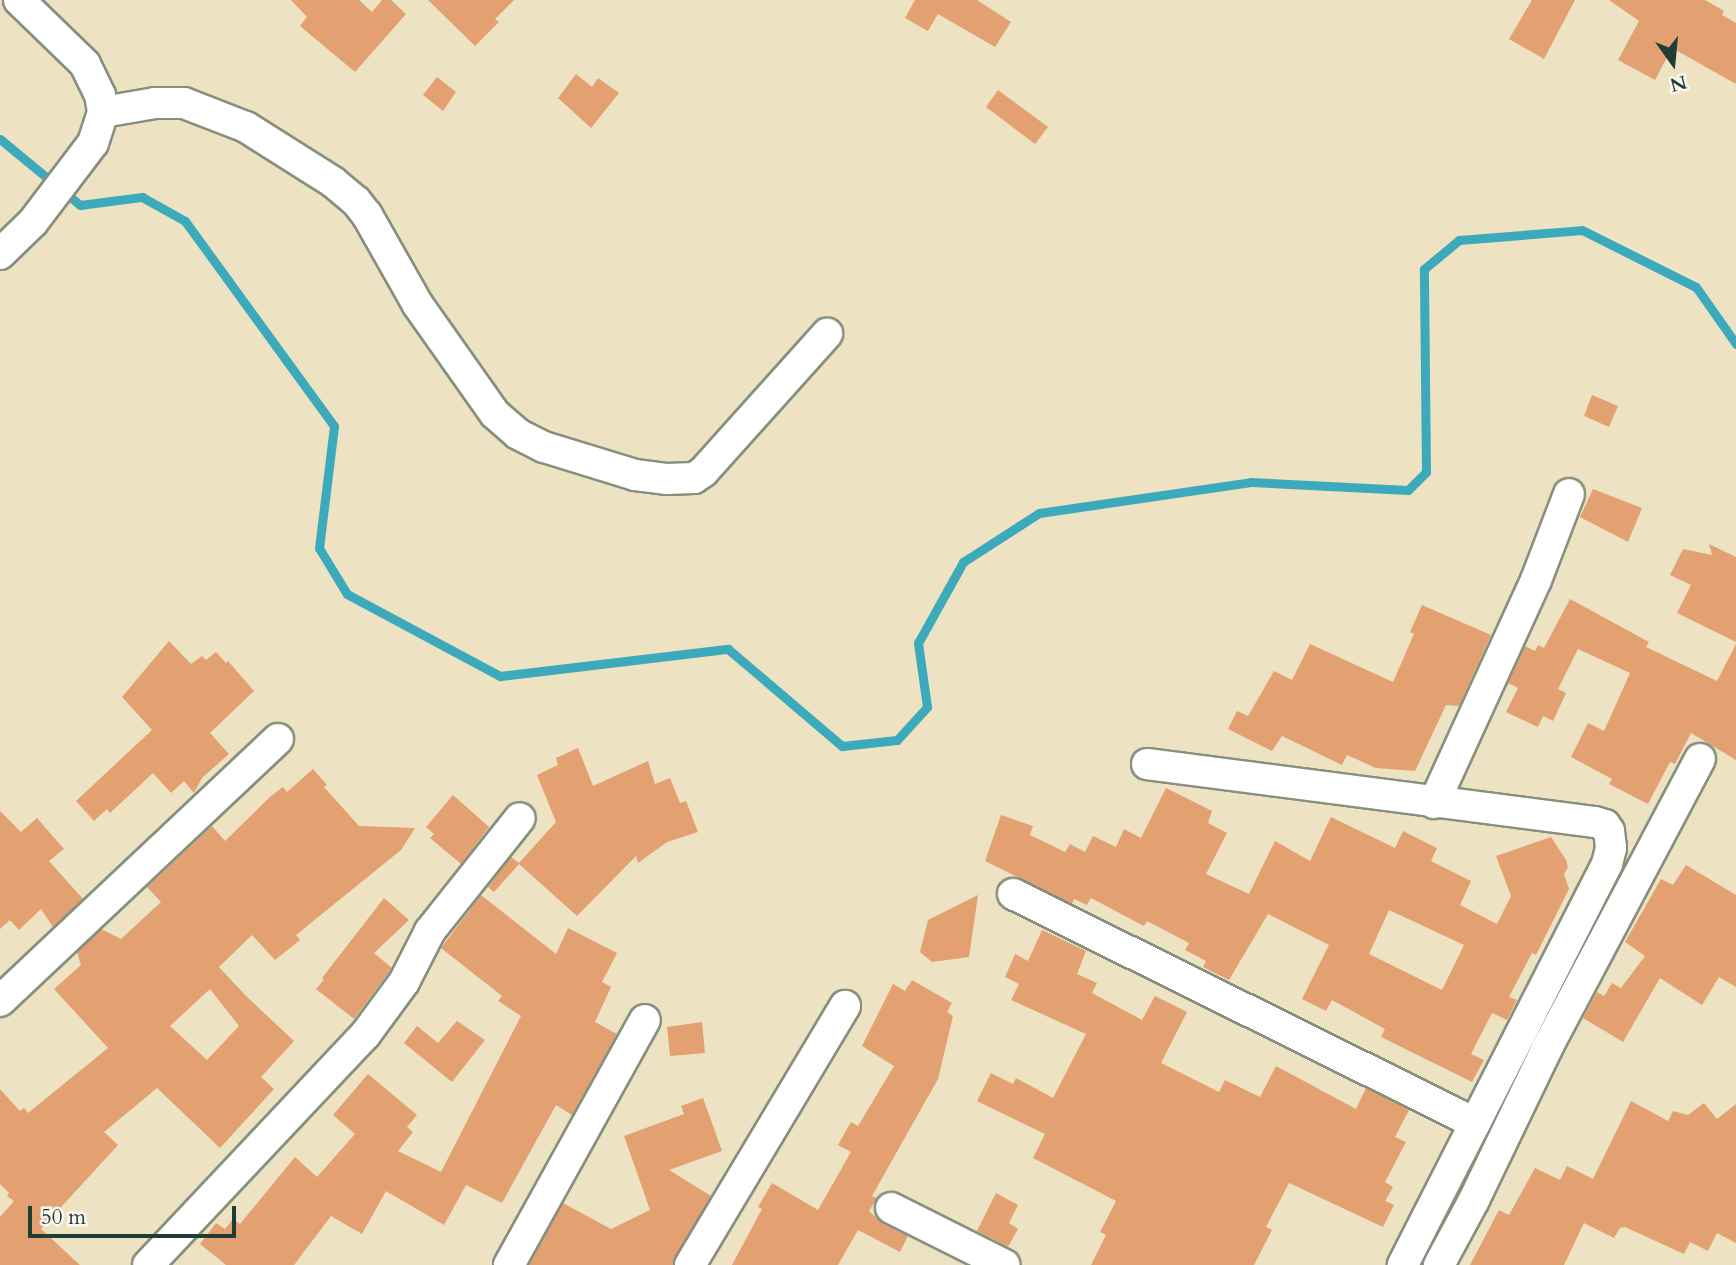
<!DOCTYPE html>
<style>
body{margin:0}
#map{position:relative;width:1736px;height:1265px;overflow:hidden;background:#ede3c3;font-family:Cardo,serif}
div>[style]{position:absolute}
.stream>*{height:9px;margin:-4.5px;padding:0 4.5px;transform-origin:4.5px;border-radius:4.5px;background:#3daabc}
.building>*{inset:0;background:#e3a071}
.roads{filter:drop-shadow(2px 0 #86907c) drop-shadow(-2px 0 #86907c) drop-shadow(0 2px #86907c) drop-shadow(0 -2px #86907c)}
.minor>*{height:30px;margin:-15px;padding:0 15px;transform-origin:15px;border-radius:15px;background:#fff}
span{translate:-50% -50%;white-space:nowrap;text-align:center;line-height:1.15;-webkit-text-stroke:5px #fbf7ec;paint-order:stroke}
.north{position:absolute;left:1638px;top:28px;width:70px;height:70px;-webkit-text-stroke:5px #fbf7ec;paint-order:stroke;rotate:165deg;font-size:19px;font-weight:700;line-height:28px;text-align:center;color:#1f3d34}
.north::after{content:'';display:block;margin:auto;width:24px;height:32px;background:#1f3d34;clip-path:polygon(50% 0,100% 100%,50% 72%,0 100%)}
.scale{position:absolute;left:28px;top:1206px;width:208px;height:32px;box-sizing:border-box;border:4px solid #1f3d34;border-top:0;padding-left:9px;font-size:21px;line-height:24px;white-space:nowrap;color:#1f3d34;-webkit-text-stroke:5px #fbf7ec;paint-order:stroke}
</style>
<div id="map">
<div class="stream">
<i style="left:0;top:139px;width:104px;rotate:39.5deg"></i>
<i style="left:80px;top:205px;width:63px;rotate:-7.4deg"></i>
<i style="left:142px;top:197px;width:49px;rotate:29.2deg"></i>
<i style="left:185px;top:221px;width:253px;rotate:54deg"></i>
<i style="left:334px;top:426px;width:123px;rotate:97deg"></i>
<i style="left:319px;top:548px;width:54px;rotate:58.7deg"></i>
<i style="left:347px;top:594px;width:174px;rotate:28.2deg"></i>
<i style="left:500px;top:676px;width:230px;rotate:-6.8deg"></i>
<i style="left:728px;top:649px;width:150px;rotate:40.4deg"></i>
<i style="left:842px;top:746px;width:55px;rotate:-6.2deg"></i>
<i style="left:897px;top:740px;width:45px;rotate:-47.7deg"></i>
<i style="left:927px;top:707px;width:65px;rotate:-98deg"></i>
<i style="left:918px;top:643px;width:93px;rotate:-60.9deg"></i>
<i style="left:963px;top:562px;width:90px;rotate:-32.8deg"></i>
<i style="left:1039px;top:513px;width:214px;rotate:-8.3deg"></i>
<i style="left:1251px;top:482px;width:157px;rotate:2.9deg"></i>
<i style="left:1408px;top:490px;width:25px;rotate:-45deg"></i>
<i style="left:1426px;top:472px;width:203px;rotate:-90.6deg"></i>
<i style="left:1424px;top:269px;width:45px;rotate:-39.6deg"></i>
<i style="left:1459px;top:240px;width:123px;rotate:-4.6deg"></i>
<i style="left:1582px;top:230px;width:127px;rotate:26.6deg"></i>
<i style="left:1696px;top:287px;width:70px;rotate:54.9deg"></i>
</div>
<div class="building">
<i style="clip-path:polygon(291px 0,359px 0,372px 12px,382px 0,391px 0,406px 14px,355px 72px,300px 26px,307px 17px)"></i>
<i style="clip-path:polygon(428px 0,514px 0,495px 19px,499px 22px,475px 46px)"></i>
<i style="clip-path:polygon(915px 0,977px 0,1011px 22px,995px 47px,938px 14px,928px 31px,905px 18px)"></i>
<i style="clip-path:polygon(1532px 0,1575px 0,1544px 59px,1509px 39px)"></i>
<i style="clip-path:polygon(1609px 0,1705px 0,1724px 11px,1722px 15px,1736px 23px,1736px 84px,1672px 48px,1655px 80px,1618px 60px,1639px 21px)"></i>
<i style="clip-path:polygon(576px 74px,592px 87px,598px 78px,619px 93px,591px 128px,558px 98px)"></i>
<i style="clip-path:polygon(437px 77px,456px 92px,443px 111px,423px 95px)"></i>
<i style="clip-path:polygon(998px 90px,1048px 127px,1035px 144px,986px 107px)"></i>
<i style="clip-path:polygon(1592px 395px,1618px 406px,1609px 427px,1584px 416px)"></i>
<i style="clip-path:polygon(1593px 489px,1642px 508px,1628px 542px,1580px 517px)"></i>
<i style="clip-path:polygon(1709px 544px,1736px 557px,1736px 642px,1677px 613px,1691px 585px,1670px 575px,1683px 549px,1712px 555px)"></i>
<i style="clip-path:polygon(1570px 599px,1649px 642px,1646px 647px,1717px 681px,1736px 644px,1736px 760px,1691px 733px,1675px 764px,1670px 762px,1648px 804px,1609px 784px,1612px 779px,1571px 757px,1588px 723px,1604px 731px,1630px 673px,1578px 649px,1558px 689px,1566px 693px,1553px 721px,1543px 716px,1538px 727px,1506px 712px,1518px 688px,1508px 683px,1525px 646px,1535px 651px,1538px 645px,1544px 648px)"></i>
<i style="clip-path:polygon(1422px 605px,1491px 635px,1459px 706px,1446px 705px,1415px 771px,1376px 768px,1347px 755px,1342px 765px,1282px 736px,1272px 751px,1228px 729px,1237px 711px,1248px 716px,1274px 671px,1292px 680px,1310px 644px,1393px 682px,1414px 634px,1410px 632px)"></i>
<i style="clip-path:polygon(169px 641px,191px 664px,202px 656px,206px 660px,216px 652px,226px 663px,228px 661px,254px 691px,210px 733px,229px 754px,202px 778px,194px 793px,184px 781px,171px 793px,153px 773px,110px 813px,107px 809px,94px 821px,76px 801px,152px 730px,122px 697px)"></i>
<i style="clip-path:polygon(578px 748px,593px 786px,648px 761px,655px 784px,670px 778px,680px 803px,686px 801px,698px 832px,667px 842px,638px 863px,636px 856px,577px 916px,519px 864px,494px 892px,488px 887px,511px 857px,519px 863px,556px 822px,537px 775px,558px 765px,556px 758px)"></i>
<i style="clip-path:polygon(evenodd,313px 769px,327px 785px,324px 787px,359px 826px,415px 828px,401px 850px,296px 935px,300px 940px,275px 960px,252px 935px,219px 967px,246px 996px,294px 1041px,261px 1077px,274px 1089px,220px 1148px,157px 1088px,104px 1132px,118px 1145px,41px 1229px,80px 1265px,0 1265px,0 1217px,14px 1201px,7px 1196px,9px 1193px,0 1184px,0 1089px,20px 1111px,24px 1108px,28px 1113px,108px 1048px,54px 989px,81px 965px,77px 952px,101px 929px,121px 939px,161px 902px,147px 887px,212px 826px,225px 841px,271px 796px,283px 787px,287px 792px,313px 769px,210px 989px,239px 1026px,207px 1060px,170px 1026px,210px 989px)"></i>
<i style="clip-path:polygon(evenodd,1166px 788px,1212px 811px,1208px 823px,1227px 833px,1206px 874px,1249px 894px,1275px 841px,1310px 861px,1331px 817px,1395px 848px,1403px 831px,1437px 848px,1431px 861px,1471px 881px,1460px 905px,1497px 924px,1511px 896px,1496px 856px,1551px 837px,1566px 860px,1568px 867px,1564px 874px,1569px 889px,1536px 955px,1532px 953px,1509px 997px,1517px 1000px,1507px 1020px,1492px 1013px,1471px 1054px,1484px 1060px,1472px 1082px,1381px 1037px,1385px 1029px,1332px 1000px,1326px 1011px,1302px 999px,1329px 945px,1268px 914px,1229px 980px,1203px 967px,1206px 961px,1185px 950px,1189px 943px,1147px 921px,1144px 926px,1091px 898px,1087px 905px,1074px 899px,1072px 904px,985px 861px,1001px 815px,1033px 826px,1030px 835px,1065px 852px,1070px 844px,1085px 852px,1093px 836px,1116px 847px,1124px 829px,1141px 838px,1166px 788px,1389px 910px,1464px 945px,1442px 990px,1369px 954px,1389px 910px)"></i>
<i style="clip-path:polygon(453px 795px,489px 827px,461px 864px,430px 838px,434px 834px,426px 827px)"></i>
<i style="clip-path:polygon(0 811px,21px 832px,37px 818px,64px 849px,49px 861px,83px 899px,53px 927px,41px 909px,19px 930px,10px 920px,0 929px)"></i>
<i style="clip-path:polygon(1686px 865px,1736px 895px,1736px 987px,1719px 977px,1702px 1005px,1660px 978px,1623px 1042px,1583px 1018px,1597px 992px,1604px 996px,1612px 983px,1621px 988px,1645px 956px,1625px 942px,1661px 879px,1673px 885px)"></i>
<i style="clip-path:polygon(481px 895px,556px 954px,568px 928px,617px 953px,602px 982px,611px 987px,595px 1022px,617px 1034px,572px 1115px,556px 1105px,502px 1203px,466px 1185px,444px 1225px,386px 1191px,362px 1234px,331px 1216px,294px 1265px,226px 1265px,200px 1244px,216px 1223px,225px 1229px,233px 1219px,240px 1224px,295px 1157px,317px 1177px,355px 1134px,333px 1115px,368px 1074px,417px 1115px,407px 1127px,413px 1132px,398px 1151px,441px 1172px,521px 1016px,498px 1001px,502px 996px,441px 948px)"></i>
<i style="clip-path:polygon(978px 895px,969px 957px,932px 962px,920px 952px,928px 920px)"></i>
<i style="clip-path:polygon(384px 898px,409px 920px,374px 953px,392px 968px,354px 1019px,316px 989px,324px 980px,322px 978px)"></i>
<i style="clip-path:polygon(1042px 930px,1086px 951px,1077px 974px,1097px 983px,1092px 993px,1142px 1020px,1155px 996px,1187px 1012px,1161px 1063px,1219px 1092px,1225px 1080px,1260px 1097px,1276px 1066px,1356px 1109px,1366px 1088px,1409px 1110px,1395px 1137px,1406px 1142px,1385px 1182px,1393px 1187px,1385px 1201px,1394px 1205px,1383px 1227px,1289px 1183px,1266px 1227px,1272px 1230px,1254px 1265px,1091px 1265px,1106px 1235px,1100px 1232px,1116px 1201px,1033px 1158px,1045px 1134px,977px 1101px,991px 1073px,1013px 1084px,1016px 1078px,1053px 1098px,1086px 1034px,1011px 1000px,1019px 984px,1005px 977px,1015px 954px,1028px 961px)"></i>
<i style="clip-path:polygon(912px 980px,952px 1003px,947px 1012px,953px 1016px,938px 1079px,872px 1196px,877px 1198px,869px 1211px,883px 1224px,908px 1236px,900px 1252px,858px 1230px,838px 1265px,732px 1265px,762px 1209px,758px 1207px,772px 1183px,818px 1210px,851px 1152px,838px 1145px,851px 1122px,858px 1126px,894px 1066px,862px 1046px,893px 984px,905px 991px)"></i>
<i style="clip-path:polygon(457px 1021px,485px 1040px,452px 1082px,404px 1043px,417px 1026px,438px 1043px)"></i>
<i style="clip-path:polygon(702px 1022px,705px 1053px,670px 1056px,667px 1027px)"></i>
<i style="clip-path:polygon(703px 1098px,722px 1151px,669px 1170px,711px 1196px,673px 1265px,529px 1265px,563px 1203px,611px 1229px,650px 1210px,624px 1136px,684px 1114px,681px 1106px)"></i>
<i style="clip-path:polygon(1631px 1101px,1668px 1121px,1673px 1111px,1688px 1115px,1704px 1103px,1717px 1119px,1736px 1104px,1736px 1243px,1717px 1233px,1708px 1251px,1690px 1242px,1684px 1254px,1625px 1227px,1620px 1228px,1614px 1238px,1584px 1223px,1564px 1265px,1470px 1265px,1499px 1210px,1509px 1215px,1535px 1168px,1560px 1180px,1567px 1166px,1593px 1179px)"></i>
<i style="clip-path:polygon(996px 1193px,1018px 1205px,1009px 1223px,1018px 1229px,1008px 1247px,977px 1231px)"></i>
</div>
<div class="roads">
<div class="minor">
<i style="left:103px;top:112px;width:53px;rotate:-9.8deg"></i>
<i style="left:155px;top:103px;width:29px"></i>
<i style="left:184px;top:103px;width:66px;rotate:21.2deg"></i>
<i style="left:246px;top:127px;width:103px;rotate:32.3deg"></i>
<i style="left:333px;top:182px;width:30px;rotate:40deg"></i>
<i style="left:356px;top:201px;width:18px;rotate:52deg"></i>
<i style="left:367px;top:215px;width:103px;rotate:60.5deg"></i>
<i style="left:418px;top:305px;width:133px;rotate:54.8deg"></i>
<i style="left:495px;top:414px;width:30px;rotate:41deg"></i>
<i style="left:518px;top:434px;width:29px;rotate:27deg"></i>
<i style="left:544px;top:447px;width:95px;rotate:17.1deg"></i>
<i style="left:635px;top:475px;width:31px;rotate:7deg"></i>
<i style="left:666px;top:479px;width:28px;rotate:-2deg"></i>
<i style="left:694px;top:478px;width:11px;rotate:-34deg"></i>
<i style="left:703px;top:472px;width:186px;rotate:-48.1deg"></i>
<i style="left:0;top:254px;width:46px;rotate:-44.1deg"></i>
<i style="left:33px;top:222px;width:99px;rotate:-52.8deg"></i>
<i style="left:93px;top:143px;width:33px;rotate:-72deg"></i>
<i style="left:103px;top:112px;width:17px;rotate:-100deg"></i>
<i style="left:100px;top:95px;width:34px;rotate:-116deg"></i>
<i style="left:85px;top:64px;width:92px;rotate:-135.9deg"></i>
<i style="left:1147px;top:764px;width:452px;rotate:7.4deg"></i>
<i style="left:1595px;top:822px;width:10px;rotate:17deg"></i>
<i style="left:1605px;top:825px;width:7px;rotate:56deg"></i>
<i style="left:1609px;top:831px;width:17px;rotate:83deg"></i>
<i style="left:1611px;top:848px;width:16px;rotate:104deg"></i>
<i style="left:1607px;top:864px;width:450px;rotate:117deg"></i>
<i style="left:1434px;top:803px;width:245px;rotate:-65.4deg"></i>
<i style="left:1536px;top:580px;width:92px;rotate:-69deg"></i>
<i style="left:1013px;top:894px;width:516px;rotate:26.37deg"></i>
<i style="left:0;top:1001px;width:382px;rotate:-43.3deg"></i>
<i style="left:891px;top:1208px;width:127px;rotate:26.6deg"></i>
<i style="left:148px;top:1265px;width:316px;rotate:-46.7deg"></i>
<i style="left:365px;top:1035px;width:66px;rotate:-53.7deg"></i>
<i style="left:404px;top:982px;width:57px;rotate:-63deg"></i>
<i style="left:430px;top:931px;width:144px;rotate:-51.5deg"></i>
<i style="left:509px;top:1265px;width:280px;rotate:-61deg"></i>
<i style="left:690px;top:1265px;width:302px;rotate:-59.1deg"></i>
<i style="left:1439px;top:1265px;width:74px;rotate:-61.7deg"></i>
<i style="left:1474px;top:1200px;width:169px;rotate:-64.3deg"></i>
<i style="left:1547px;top:1048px;width:327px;rotate:-62.1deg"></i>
</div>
</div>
<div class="north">N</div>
<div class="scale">50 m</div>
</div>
